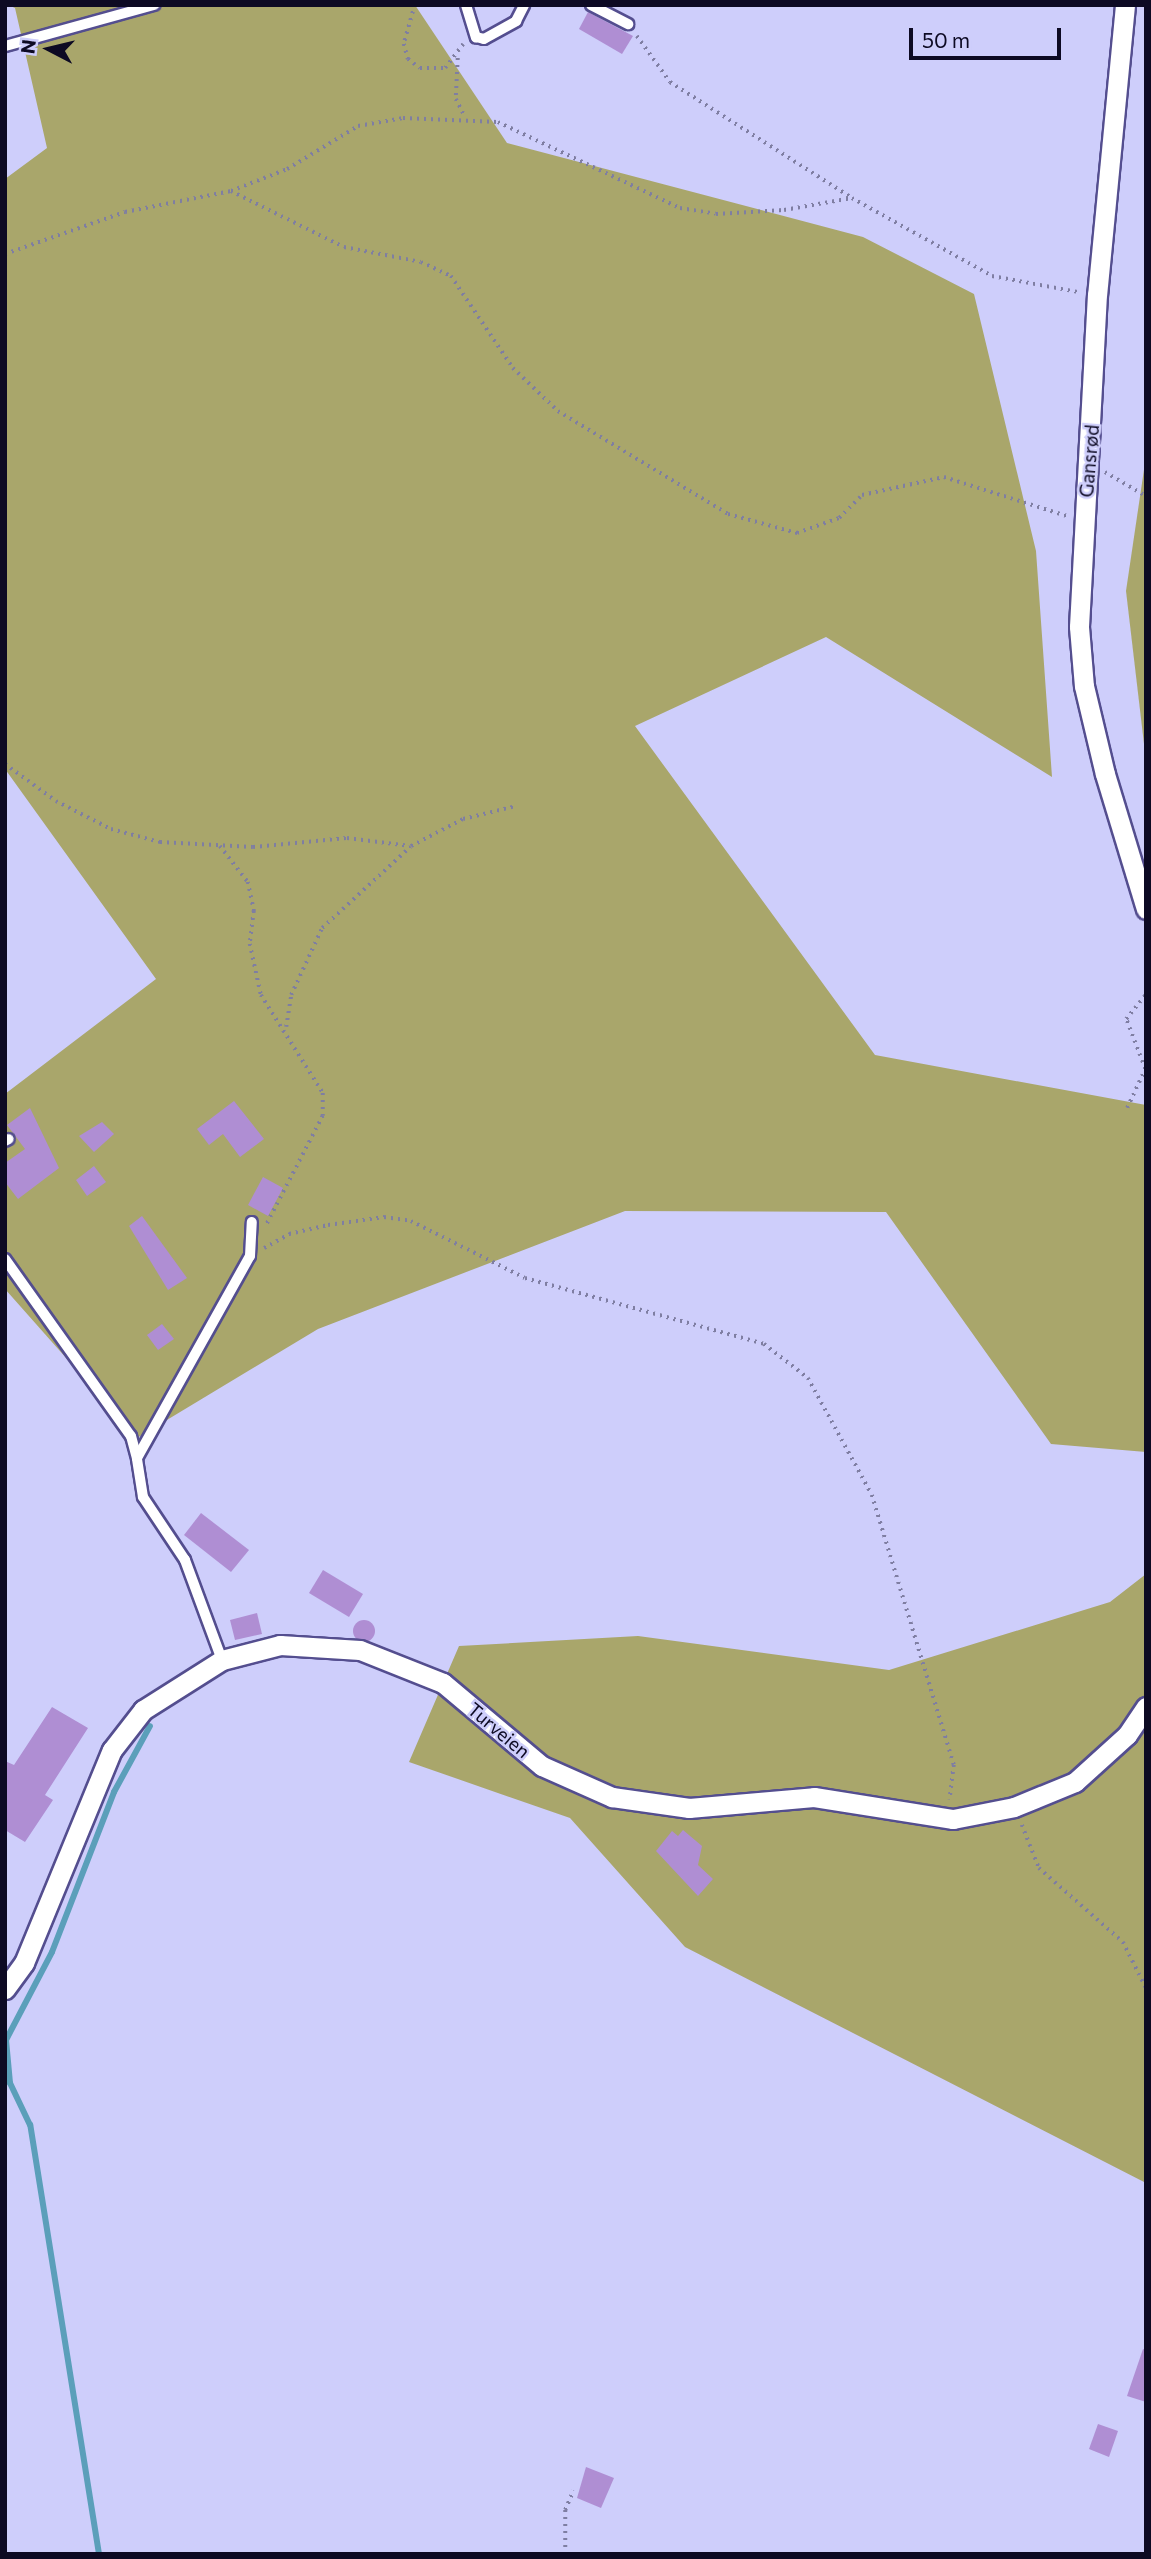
<!DOCTYPE html>
<meta charset="utf-8">
<style>
body{margin:0}
#map{position:relative;width:1151px;height:2559px;overflow:hidden;background:#cecefb;font-family:Commissioner,sans-serif}
div>[style]{position:absolute}
.forest>*{inset:0;background:#a9a66b}
.stream>*{height:6px;margin:-3px;padding:0 3px;transform-origin:3px;border-radius:3px;background:#5b9fba}
.building>*{inset:0;background:#af8ed3}
.round{border-radius:50%}
.path>*{height:3.5px;margin-top:-1.75px;transform-origin:0;background:repeating-linear-gradient(90deg,#7f7ea2 0 2px,transparent 0 7px)}
.roads{filter:drop-shadow(2px 0 #544e8f) drop-shadow(-2px 0 #544e8f) drop-shadow(0 2px #544e8f) drop-shadow(0 -2px #544e8f)}
.lane>*{height:10px;margin:-5px;padding:0 5px;transform-origin:5px;border-radius:5px;background:#fff}
.street>*{height:19px;margin:-9.5px;padding:0 9.5px;transform-origin:9.5px;border-radius:9.5px;background:#fff}
span{translate:-50% -50%;white-space:nowrap;text-align:center;line-height:1.15;-webkit-text-stroke:5px #cecefb;paint-order:stroke}
.street-label{font-size:19px;color:#0d0a23}
.frame{position:absolute;inset:0;border:7px solid #0d0a23;pointer-events:none}
.north{position:absolute;left:14px;top:14px;width:70px;height:70px;-webkit-text-stroke:5px #cecefb;paint-order:stroke;rotate:277deg;font-size:19px;font-weight:700;line-height:28px;text-align:center;color:#0d0a23}
.north::after{content:'';display:block;margin:auto;width:24px;height:32px;background:#0d0a23;clip-path:polygon(50% 0,100% 100%,50% 72%,0 100%)}
.scale{position:absolute;left:909px;top:28px;width:152px;height:32px;box-sizing:border-box;border:4px solid #0d0a23;border-top:0;padding-left:9px;font-size:21px;line-height:24px;white-space:nowrap;color:#0d0a23;-webkit-text-stroke:5px #cecefb;paint-order:stroke}
</style>
<div id="map">
<div class="forest">
<i style="clip-path:polygon(8px 5px,415px 5px,507px 143px,863px 237px,974px 294px,1036px 551px,1052px 777px,826px 637px,635px 726px,875px 1055px,1146px 1105px,1146px 1452px,1051px 1444px,886px 1212px,625px 1211px,318px 1329px,137px 1438px,5px 1289px,5px 1094px,156px 979px,5px 769px,5px 179px,47px 148px,15px 8px)"></i>
<i style="clip-path:polygon(1146px 456px,1146px 761px,1126px 591px)"></i>
<i style="clip-path:polygon(1146px 1574px,1146px 2183px,685px 1947px,570px 1818px,409px 1762px,459px 1646px,638px 1636px,889px 1670px,1110px 1602px)"></i>
</div>
<div class="stream">
<i style="left:99px;top:2554px;width:435px;rotate:-99.1deg"></i>
<i style="left:30px;top:2125px;width:47px;rotate:-115.5deg"></i>
<i style="left:10px;top:2083px;width:43px;rotate:-95.3deg"></i>
<i style="left:6px;top:2040px;width:99px;rotate:-62.4deg"></i>
<i style="left:52px;top:1952px;width:172px;rotate:-68.8deg"></i>
<i style="left:114px;top:1792px;width:75px;rotate:-61.4deg"></i>
</div>
<div class="building">
<i style="clip-path:polygon(588px 12px,633px 36px,622px 54px,579px 29px)"></i>
<i style="clip-path:polygon(234px 1101px,264px 1139px,240px 1157px,223px 1134px,209px 1145px,197px 1129px)"></i>
<i style="clip-path:polygon(30px 1108px,59px 1168px,18px 1199px,5px 1182px,5px 1163px,25px 1149px,7px 1125px)"></i>
<i style="clip-path:polygon(102px 1122px,114px 1134px,94px 1152px,79px 1136px)"></i>
<i style="clip-path:polygon(94px 1166px,106px 1182px,87px 1196px,76px 1180px)"></i>
<i style="clip-path:polygon(263px 1177px,283px 1188px,268px 1216px,248px 1205px)"></i>
<i style="clip-path:polygon(142px 1216px,187px 1278px,168px 1290px,129px 1226px)"></i>
<i style="clip-path:polygon(162px 1324px,174px 1339px,158px 1350px,147px 1335px)"></i>
<i style="clip-path:polygon(201px 1513px,249px 1550px,231px 1572px,184px 1535px)"></i>
<i style="clip-path:polygon(323px 1570px,363px 1594px,349px 1617px,309px 1593px)"></i>
<i style="clip-path:polygon(257px 1613px,262px 1634px,235px 1640px,230px 1620px)"></i>
<i class="round" style="left:353px;top:1620px;width:22px;height:22px"></i>
<i style="clip-path:polygon(52px 1707px,88px 1728px,45px 1795px,53px 1800px,25px 1842px,5px 1830px,5px 1761px,14px 1765px)"></i>
<i style="clip-path:polygon(683px 1830px,702px 1846px,698px 1865px,713px 1879px,698px 1896px,656px 1851px,672px 1831px,678px 1836px)"></i>
<i style="clip-path:polygon(1143px 2349px,1146px 2350px,1146px 2402px,1127px 2396px)"></i>
<i style="clip-path:polygon(1098px 2424px,1118px 2431px,1109px 2457px,1089px 2449px)"></i>
<i style="clip-path:polygon(586px 2467px,614px 2478px,601px 2508px,577px 2498px)"></i>
</div>
<div class="path">
<i style="left:415px;top:5px;width:41px;rotate:105.8deg"></i>
<i style="left:404px;top:44px;width:16px;rotate:75deg"></i>
<i style="left:408px;top:59px;width:15px;rotate:37deg"></i>
<i style="left:420px;top:68px;width:25px"></i>
<i style="left:445px;top:68px;width:30px;rotate:-53deg"></i>
<i style="left:637px;top:36px;width:57px;rotate:54.3deg"></i>
<i style="left:670px;top:82px;width:216px;rotate:32.5deg"></i>
<i style="left:852px;top:198px;width:160px;rotate:29.1deg"></i>
<i style="left:992px;top:276px;width:87px;rotate:10.5deg"></i>
<i style="left:458px;top:58px;width:41px;rotate:92.8deg"></i>
<i style="left:456px;top:99px;width:20px;rotate:63deg"></i>
<i style="left:231px;top:191px;width:126px;rotate:26.4deg"></i>
<i style="left:344px;top:247px;width:78px;rotate:11deg"></i>
<i style="left:421px;top:262px;width:33px;rotate:25deg"></i>
<i style="left:451px;top:276px;width:111px;rotate:56deg"></i>
<i style="left:513px;top:368px;width:62px;rotate:43.7deg"></i>
<i style="left:558px;top:411px;width:199px;rotate:31.2deg"></i>
<i style="left:728px;top:514px;width:72px;rotate:15.4deg"></i>
<i style="left:797px;top:533px;width:45px;rotate:-19.7deg"></i>
<i style="left:839px;top:518px;width:33px;rotate:-45deg"></i>
<i style="left:862px;top:495px;width:84px;rotate:-12.4deg"></i>
<i style="left:944px;top:477px;width:129px;rotate:17.6deg"></i>
<i style="left:5px;top:254px;width:127px;rotate:-19.3deg"></i>
<i style="left:125px;top:212px;width:108px;rotate:-11.2deg"></i>
<i style="left:231px;top:191px;width:60px;rotate:-21.4deg"></i>
<i style="left:287px;top:169px;width:83px;rotate:-31.2deg"></i>
<i style="left:358px;top:126px;width:46px;rotate:-10.1deg"></i>
<i style="left:403px;top:118px;width:95px;rotate:2.4deg"></i>
<i style="left:498px;top:122px;width:201px;rotate:25.3deg"></i>
<i style="left:680px;top:208px;width:36px;rotate:9deg"></i>
<i style="left:716px;top:214px;width:68px;rotate:-3.4deg"></i>
<i style="left:784px;top:210px;width:69px;rotate:-10deg"></i>
<i style="left:1105px;top:472px;width:48px;rotate:30.3deg"></i>
<i style="left:5px;top:764px;width:63px;rotate:36deg"></i>
<i style="left:56px;top:801px;width:62px;rotate:27deg"></i>
<i style="left:111px;top:829px;width:51px;rotate:14.9deg"></i>
<i style="left:160px;top:842px;width:93px;rotate:3.1deg"></i>
<i style="left:253px;top:847px;width:94px;rotate:-5.5deg"></i>
<i style="left:347px;top:838px;width:64px;rotate:7.1deg"></i>
<i style="left:411px;top:846px;width:59px;rotate:-27.4deg"></i>
<i style="left:463px;top:819px;width:55px;rotate:-13.8deg"></i>
<i style="left:220px;top:846px;width:46px;rotate:52.1deg"></i>
<i style="left:248px;top:882px;width:30px;rotate:78deg"></i>
<i style="left:254px;top:911px;width:33px;rotate:97deg"></i>
<i style="left:250px;top:944px;width:52px;rotate:77.8deg"></i>
<i style="left:261px;top:995px;width:116px;rotate:57.7deg"></i>
<i style="left:323px;top:1093px;width:23px;rotate:90deg"></i>
<i style="left:323px;top:1116px;width:122px;rotate:117.4deg"></i>
<i style="left:286px;top:1027px;width:32px;rotate:-81deg"></i>
<i style="left:291px;top:995px;width:74px;rotate:-65.2deg"></i>
<i style="left:322px;top:928px;width:120px;rotate:-42.6deg"></i>
<i style="left:1127px;top:1108px;width:43px;rotate:-65.2deg"></i>
<i style="left:1145px;top:1069px;width:53px;rotate:-110.8deg"></i>
<i style="left:1126px;top:1019px;width:32px;rotate:-51deg"></i>
<i style="left:264px;top:1248px;width:29px;rotate:-29deg"></i>
<i style="left:289px;top:1234px;width:40px;rotate:-13deg"></i>
<i style="left:328px;top:1225px;width:57px;rotate:-8.1deg"></i>
<i style="left:384px;top:1217px;width:27px;rotate:8deg"></i>
<i style="left:411px;top:1221px;width:127px;rotate:26.6deg"></i>
<i style="left:525px;top:1278px;width:248px;rotate:15.4deg"></i>
<i style="left:764px;top:1344px;width:56px;rotate:37.7deg"></i>
<i style="left:808px;top:1378px;width:133px;rotate:61.3deg"></i>
<i style="left:872px;top:1495px;width:282px;rotate:73.1deg"></i>
<i style="left:954px;top:1765px;width:35px;rotate:97deg"></i>
<i style="left:1022px;top:1825px;width:46px;rotate:68.4deg"></i>
<i style="left:1039px;top:1868px;width:112px;rotate:41.4deg"></i>
<i style="left:1123px;top:1942px;width:51px;rotate:63.4deg"></i>
<i style="left:565px;top:2554px;width:44px;rotate:-90deg"></i>
<i style="left:565px;top:2510px;width:21px;rotate:-67deg"></i>
</div>
<div class="roads">
<div class="lane">
<i style="left:466px;top:5px;width:34px;rotate:73deg"></i>
<i style="left:476px;top:37px;width:8px;rotate:14deg"></i>
<i style="left:484px;top:39px;width:37px;rotate:-29deg"></i>
<i style="left:516px;top:21px;width:18px;rotate:-63deg"></i>
<i style="left:591px;top:5px;width:42px;rotate:27.2deg"></i>
<i style="left:5px;top:46px;width:155px;rotate:-15.4deg"></i>
<i style="left:5px;top:1141px;width:4px;rotate:-27deg"></i>
<i style="left:5px;top:1259px;width:217px;rotate:54.6deg"></i>
<i style="left:131px;top:1436px;width:23px;rotate:75deg"></i>
<i style="left:222px;top:1660px;width:107px;rotate:-110.3deg"></i>
<i style="left:185px;top:1560px;width:76px;rotate:-123.7deg"></i>
<i style="left:143px;top:1497px;width:39px;rotate:-99deg"></i>
<i style="left:137px;top:1458px;width:231px;rotate:-60.8deg"></i>
<i style="left:250px;top:1256px;width:34px;rotate:-87deg"></i>
</div>
<div class="street">
<i style="left:1125px;top:5px;width:290px;rotate:95.5deg"></i>
<i style="left:1097px;top:294px;width:333px;rotate:93.1deg"></i>
<i style="left:1079px;top:627px;width:59px;rotate:85.2deg"></i>
<i style="left:1084px;top:686px;width:90px;rotate:76.6deg"></i>
<i style="left:1105px;top:774px;width:141px;rotate:73.1deg"></i>
<i style="left:5px;top:1989px;width:32px;rotate:-54deg"></i>
<i style="left:24px;top:1963px;width:230px;rotate:-67.6deg"></i>
<i style="left:112px;top:1750px;width:51px;rotate:-52.2deg"></i>
<i style="left:143px;top:1710px;width:93px;rotate:-32.3deg"></i>
<i style="left:222px;top:1660px;width:60px;rotate:-14.5deg"></i>
<i style="left:280px;top:1645px;width:80px;rotate:3.6deg"></i>
<i style="left:360px;top:1650px;width:89px;rotate:21.7deg"></i>
<i style="left:443px;top:1683px;width:129px;rotate:40deg"></i>
<i style="left:542px;top:1766px;width:77px;rotate:23.9deg"></i>
<i style="left:612px;top:1797px;width:78px;rotate:8.1deg"></i>
<i style="left:689px;top:1808px;width:125px;rotate:-5deg"></i>
<i style="left:814px;top:1797px;width:141px;rotate:9deg"></i>
<i style="left:953px;top:1819px;width:62px;rotate:-11.1deg"></i>
<i style="left:1014px;top:1807px;width:66px;rotate:-22.3deg"></i>
<i style="left:1075px;top:1782px;width:70px;rotate:-42.1deg"></i>
<i style="left:1127px;top:1735px;width:34px;rotate:-56deg"></i>
</div>
</div>
<div class="street-label">
<span style="left:1089px;top:461px;rotate:-85deg">Gansrød</span>
<span style="left:499px;top:1730px;rotate:40deg">Turveien</span>
</div>
<div class="frame"></div>
<div class="north">N</div>
<div class="scale">50 m</div>
</div>
